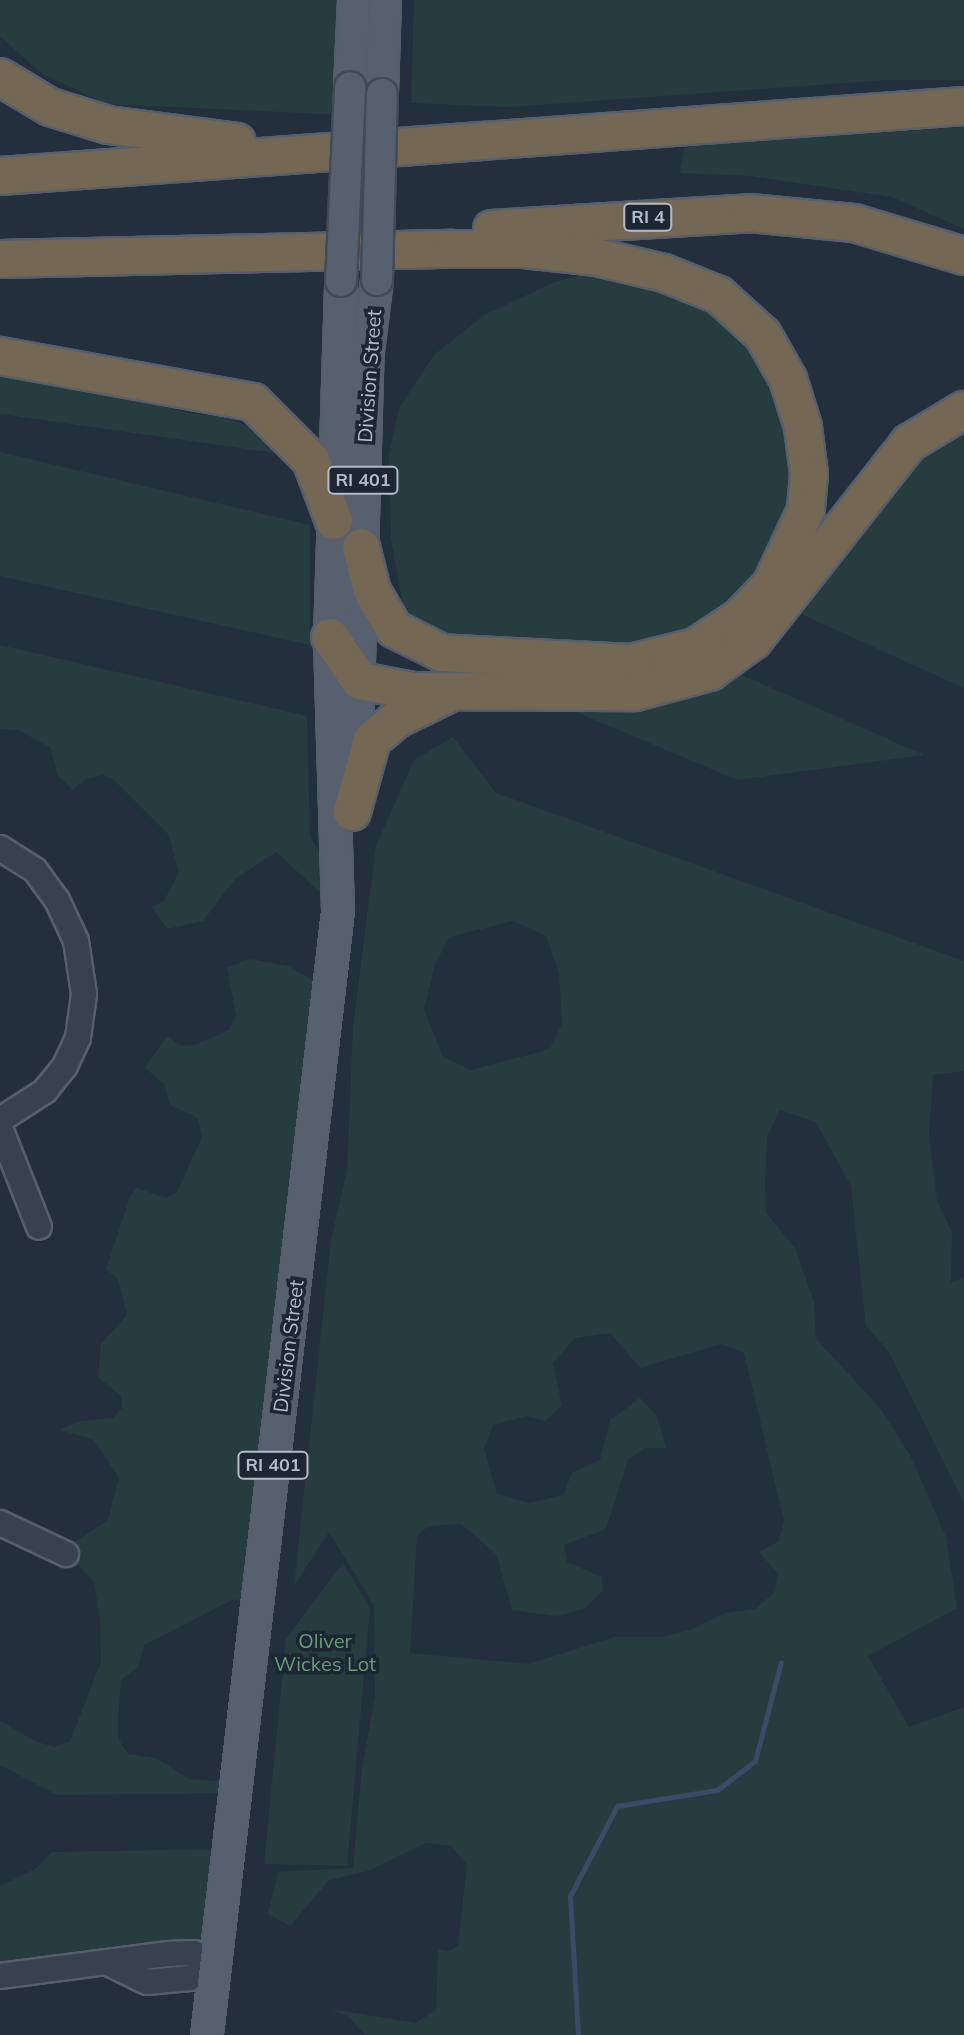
<!DOCTYPE html>
<style>
body{margin:0}
#map{position:relative;width:964px;height:2035px;overflow:hidden;background:#242f3e;font-family:Mulish,sans-serif}
div>[style]{position:absolute}
.green>*{inset:0;background:#263c3f}
.stream>*{height:5px;margin:-2.5px;padding:0 2.5px;transform-origin:2.5px;border-radius:2.5px;background:#394c67}
.roads{filter:drop-shadow(2px 0 #565f6c) drop-shadow(-2px 0 #565f6c) drop-shadow(0 2px #565f6c) drop-shadow(0 -2px #565f6c)}
.minor>*{height:24px;margin:-12px;padding:0 12px;transform-origin:12px;border-radius:12px;background:#38414e}
.major>*{height:30px;margin:-15px;padding:0 15px;transform-origin:15px;border-radius:15px;background:#56606e}
.highway>*{height:36px;margin:-18px;padding:0 18px;transform-origin:18px;border-radius:18px;background:#746855}
.bridges{filter:drop-shadow(2px 0 #414a57) drop-shadow(-2px 0 #414a57) drop-shadow(0 2px #414a57) drop-shadow(0 -2px #414a57)}
.major-bridge>*{height:30px;margin:-15px;padding:0 15px;transform-origin:15px;border-radius:15px;background:#56606e}
span{translate:-50% -50%;white-space:nowrap;text-align:center;line-height:1.15;-webkit-text-stroke:7px #1d2633;paint-order:stroke}
.shield-label span{padding:2px 6px;background:#1d2633;border:2px solid;border-radius:6px;-webkit-text-stroke-width:0}
.shield-label{font-size:18px;color:#b4bcc9;font-weight:700}
.street-label{font-size:20px;color:#b4bcc9}
.park-label{font-size:20px;color:#6b9a76}
</style>
<div id="map">
<div class="green">
<i style="clip-path:polygon(0 0,348px 0,347px 115px,106px 104px,41px 73px,0 36px)"></i>
<i style="clip-path:polygon(414px 0,964px 0,964px 80px,887px 80px,509px 107px,411px 103px)"></i>
<i style="clip-path:polygon(964px 127px,964px 229px,892px 197px,751px 176px,680px 173px,684px 149px,695px 145px)"></i>
<i style="clip-path:polygon(595px 271px,697px 279px,803px 415px,782px 560px,666px 655px,409px 642px,391px 538px,389px 455px,399px 408px,434px 355px,484px 315px,555px 282px)"></i>
<i style="clip-path:polygon(0 360px,183px 412px,222px 417px,259px 430px,289px 455px,0 414px)"></i>
<i style="clip-path:polygon(964px 422px,964px 688px,801px 614px,923px 447px)"></i>
<i style="clip-path:polygon(0 452px,310px 525px,310px 645px,0 576px)"></i>
<i style="clip-path:polygon(0 645px,307px 716px,310px 837px,322px 857px,321px 893px,276px 852px,235px 879px,203px 921px,167px 929px,152px 907px,164px 901px,179px 872px,169px 835px,113px 779px,103px 775px,86px 779px,73px 790px,58px 776px,50px 747px,18px 730px,0 729px)"></i>
<i style="clip-path:polygon(733px 671px,924px 755px,737px 780px,555px 703px)"></i>
<i style="clip-path:polygon(evenodd,453px 737px,496px 793px,964px 961px,964px 1071px,933px 1075px,929px 1136px,937px 1201px,952px 1232px,951px 1283px,964px 1277px,964px 1503px,889px 1352px,866px 1326px,851px 1186px,816px 1122px,780px 1110px,767px 1137px,765px 1183px,766px 1213px,795px 1248px,814px 1302px,816px 1339px,880px 1408px,911px 1457px,946px 1537px,957px 1608px,868px 1656px,909px 1727px,964px 1707px,964px 2035px,365px 2035px,349px 2017px,331px 2009px,416px 2023px,436px 2010px,438px 1949px,449px 1951px,458px 1945px,467px 1865px,451px 1846px,426px 1843px,368px 1871px,329px 1880px,290px 1926px,268px 1914px,278px 1872px,353px 1868px,362px 1768px,375px 1697px,374px 1605px,329px 1532px,294px 1586px,331px 1240px,347px 1171px,353px 1027px,376px 846px,414px 760px,453px 737px,513px 921px,546px 936px,559px 972px,562px 1024px,550px 1049px,471px 1070px,443px 1057px,424px 1009px,435px 965px,449px 937px,513px 921px,453px 737px,610px 1333px,640px 1368px,721px 1344px,744px 1353px,784px 1521px,779px 1541px,759px 1552px,778px 1574px,775px 1592px,755px 1609px,725px 1613px,691px 1630px,661px 1637px,614px 1637px,529px 1664px,410px 1653px,417px 1535px,429px 1526px,461px 1524px,497px 1555px,512px 1610px,556px 1616px,584px 1609px,603px 1590px,602px 1577px,567px 1562px,564px 1545px,606px 1529px,628px 1460px,645px 1448px,666px 1448px,657px 1416px,640px 1398px,610px 1420px,600px 1460px,572px 1473px,563px 1495px,530px 1503px,497px 1494px,484px 1449px,493px 1425px,526px 1416px,545px 1421px,562px 1406px,553px 1363px,575px 1338px,610px 1333px)"></i>
<i style="clip-path:polygon(250px 959px,289px 966px,314px 981px,251px 1605px,234px 1599px,144px 1645px,138px 1667px,121px 1680px,118px 1718px,118px 1738px,128px 1754px,156px 1758px,189px 1779px,235px 1782px,235px 1793px,57px 1795px,0 1765px,0 1721px,37px 1742px,55px 1747px,70px 1741px,101px 1662px,100px 1620px,94px 1582px,63px 1550px,108px 1520px,119px 1477px,93px 1439px,60px 1430px,80px 1421px,113px 1418px,122px 1408px,121px 1396px,98px 1377px,101px 1344px,127px 1315px,118px 1279px,106px 1269px,130px 1197px,137px 1188px,166px 1198px,177px 1192px,202px 1137px,198px 1118px,170px 1105px,164px 1084px,145px 1068px,167px 1036px,182px 1046px,195px 1045px,229px 1030px,236px 1015px,227px 968px)"></i>
<i style="clip-path:polygon(343px 1563px,370px 1608px,347px 1866px,264px 1864px,286px 1639px)"></i>
<i style="clip-path:polygon(229px 1849px,219px 1946px,0 1977px,0 1886px,35px 1869px,52px 1852px)"></i>
</div>
<div class="stream">
<i style="left:578px;top:2035px;width:139px;rotate:-93.3deg"></i>
<i style="left:570px;top:1896px;width:102px;rotate:-62.4deg"></i>
<i style="left:617px;top:1806px;width:101px;rotate:-9.1deg"></i>
<i style="left:717px;top:1790px;width:48px;rotate:-37.3deg"></i>
<i style="left:755px;top:1761px;width:102px;rotate:-75.3deg"></i>
</div>
<div class="roads">
<div class="minor">
<i style="left:0;top:848px;width:41px;rotate:32.2deg"></i>
<i style="left:35px;top:870px;width:37px;rotate:54deg"></i>
<i style="left:57px;top:900px;width:45px;rotate:65.1deg"></i>
<i style="left:76px;top:941px;width:54px;rotate:81.4deg"></i>
<i style="left:84px;top:994px;width:44px;rotate:97.8deg"></i>
<i style="left:78px;top:1038px;width:31px;rotate:115deg"></i>
<i style="left:65px;top:1066px;width:32px;rotate:129deg"></i>
<i style="left:45px;top:1091px;width:54px;rotate:147.2deg"></i>
<i style="left:0;top:1128px;width:106px;rotate:68.5deg"></i>
<i style="left:0;top:1523px;width:73px;rotate:25.2deg"></i>
<i style="left:108px;top:1963px;width:43px;rotate:26deg"></i>
<i style="left:147px;top:1982px;width:43px;rotate:-5.3deg"></i>
<i style="left:190px;top:1978px;width:29px;rotate:-29deg"></i>
<i style="left:0;top:1976px;width:168px;rotate:-7.5deg"></i>
<i style="left:167px;top:1954px;width:27px;rotate:-2deg"></i>
<i style="left:194px;top:1953px;width:24px;rotate:28deg"></i>
</div>
<div class="major">
<i style="left:350px;top:87px;width:87px;rotate:-87.4deg"></i>
<i style="left:382px;top:94px;width:94px;rotate:-88.2deg"></i>
<i style="left:356px;top:770px;width:419px;rotate:-88.4deg"></i>
<i style="left:368px;top:351px;width:72px;rotate:-82.8deg"></i>
<i style="left:207px;top:2035px;width:1132px;rotate:-83.35deg"></i>
<i style="left:338px;top:911px;width:274px;rotate:-91.7deg"></i>
<i style="left:330px;top:637px;width:356px;rotate:-88.2deg"></i>
</div>
<div class="highway">
<i style="left:0;top:77px;width:58px;rotate:31deg"></i>
<i style="left:50px;top:107px;width:61px;rotate:17.2deg"></i>
<i style="left:108px;top:125px;width:130px;rotate:7.5deg"></i>
<i style="left:0;top:176px;width:967px;rotate:-4.15deg"></i>
<i style="left:492px;top:229px;width:258px;rotate:-3.5deg"></i>
<i style="left:750px;top:213px;width:104px;rotate:5.5deg"></i>
<i style="left:854px;top:223px;width:115px;rotate:16.7deg"></i>
<i style="left:0;top:259px;width:452px;rotate:-1.3deg"></i>
<i style="left:452px;top:249px;width:72px"></i>
<i style="left:524px;top:249px;width:72px;rotate:6.3deg"></i>
<i style="left:596px;top:257px;width:70px;rotate:13.2deg"></i>
<i style="left:664px;top:273px;width:59px;rotate:21.8deg"></i>
<i style="left:719px;top:295px;width:59px;rotate:42.3deg"></i>
<i style="left:763px;top:335px;width:51px;rotate:60.4deg"></i>
<i style="left:788px;top:379px;width:50px;rotate:72.6deg"></i>
<i style="left:803px;top:427px;width:47px;rotate:82.7deg"></i>
<i style="left:809px;top:474px;width:36px;rotate:95deg"></i>
<i style="left:806px;top:510px;width:83px;rotate:115deg"></i>
<i style="left:771px;top:585px;width:46px;rotate:134.1deg"></i>
<i style="left:739px;top:618px;width:53px;rotate:146.6deg"></i>
<i style="left:695px;top:647px;width:66px;rotate:166deg"></i>
<i style="left:631px;top:663px;width:189px;rotate:-177deg"></i>
<i style="left:442px;top:653px;width:54px;rotate:-153.4deg"></i>
<i style="left:394px;top:629px;width:44px;rotate:-120.1deg"></i>
<i style="left:372px;top:591px;width:45px;rotate:-104deg"></i>
<i style="left:0;top:356px;width:257px;rotate:10.3deg"></i>
<i style="left:253px;top:402px;width:82px;rotate:45deg"></i>
<i style="left:311px;top:460px;width:65px;rotate:69.3deg"></i>
<i style="left:330px;top:637px;width:53px;rotate:55.7deg"></i>
<i style="left:360px;top:681px;width:54px;rotate:10.7deg"></i>
<i style="left:413px;top:691px;width:222px;rotate:0.3deg"></i>
<i style="left:635px;top:692px;width:78px;rotate:-14.9deg"></i>
<i style="left:710px;top:672px;width:54px;rotate:-36deg"></i>
<i style="left:754px;top:640px;width:251px;rotate:-51.8deg"></i>
<i style="left:909px;top:443px;width:64px;rotate:-31deg"></i>
<i style="left:352px;top:812px;width:75px;rotate:-74.5deg"></i>
<i style="left:372px;top:740px;width:33px;rotate:-40deg"></i>
<i style="left:397px;top:719px;width:55px;rotate:-26.1deg"></i>
</div>
</div>
<div class="bridges">
<div class="major-bridge">
<i style="left:377px;top:280px;width:186px;rotate:-88.5deg"></i>
<i style="left:341px;top:281px;width:194px;rotate:-87.3deg"></i>
</div>
</div>
<div class="shield-label">
<span style="left:648px;top:217px">RI 4</span>
<span style="left:363px;top:480px">RI 401</span>
<span style="left:273px;top:1465px">RI 401</span>
</div>
<div class="street-label">
<span style="left:369px;top:376px;rotate:-86deg">Division Street</span>
<span style="left:288px;top:1346px;rotate:-83deg">Division Street</span>
</div>
<div class="park-label">
<span style="left:325px;top:1652px">Oliver<br>Wickes Lot</span>
</div>
</div>
